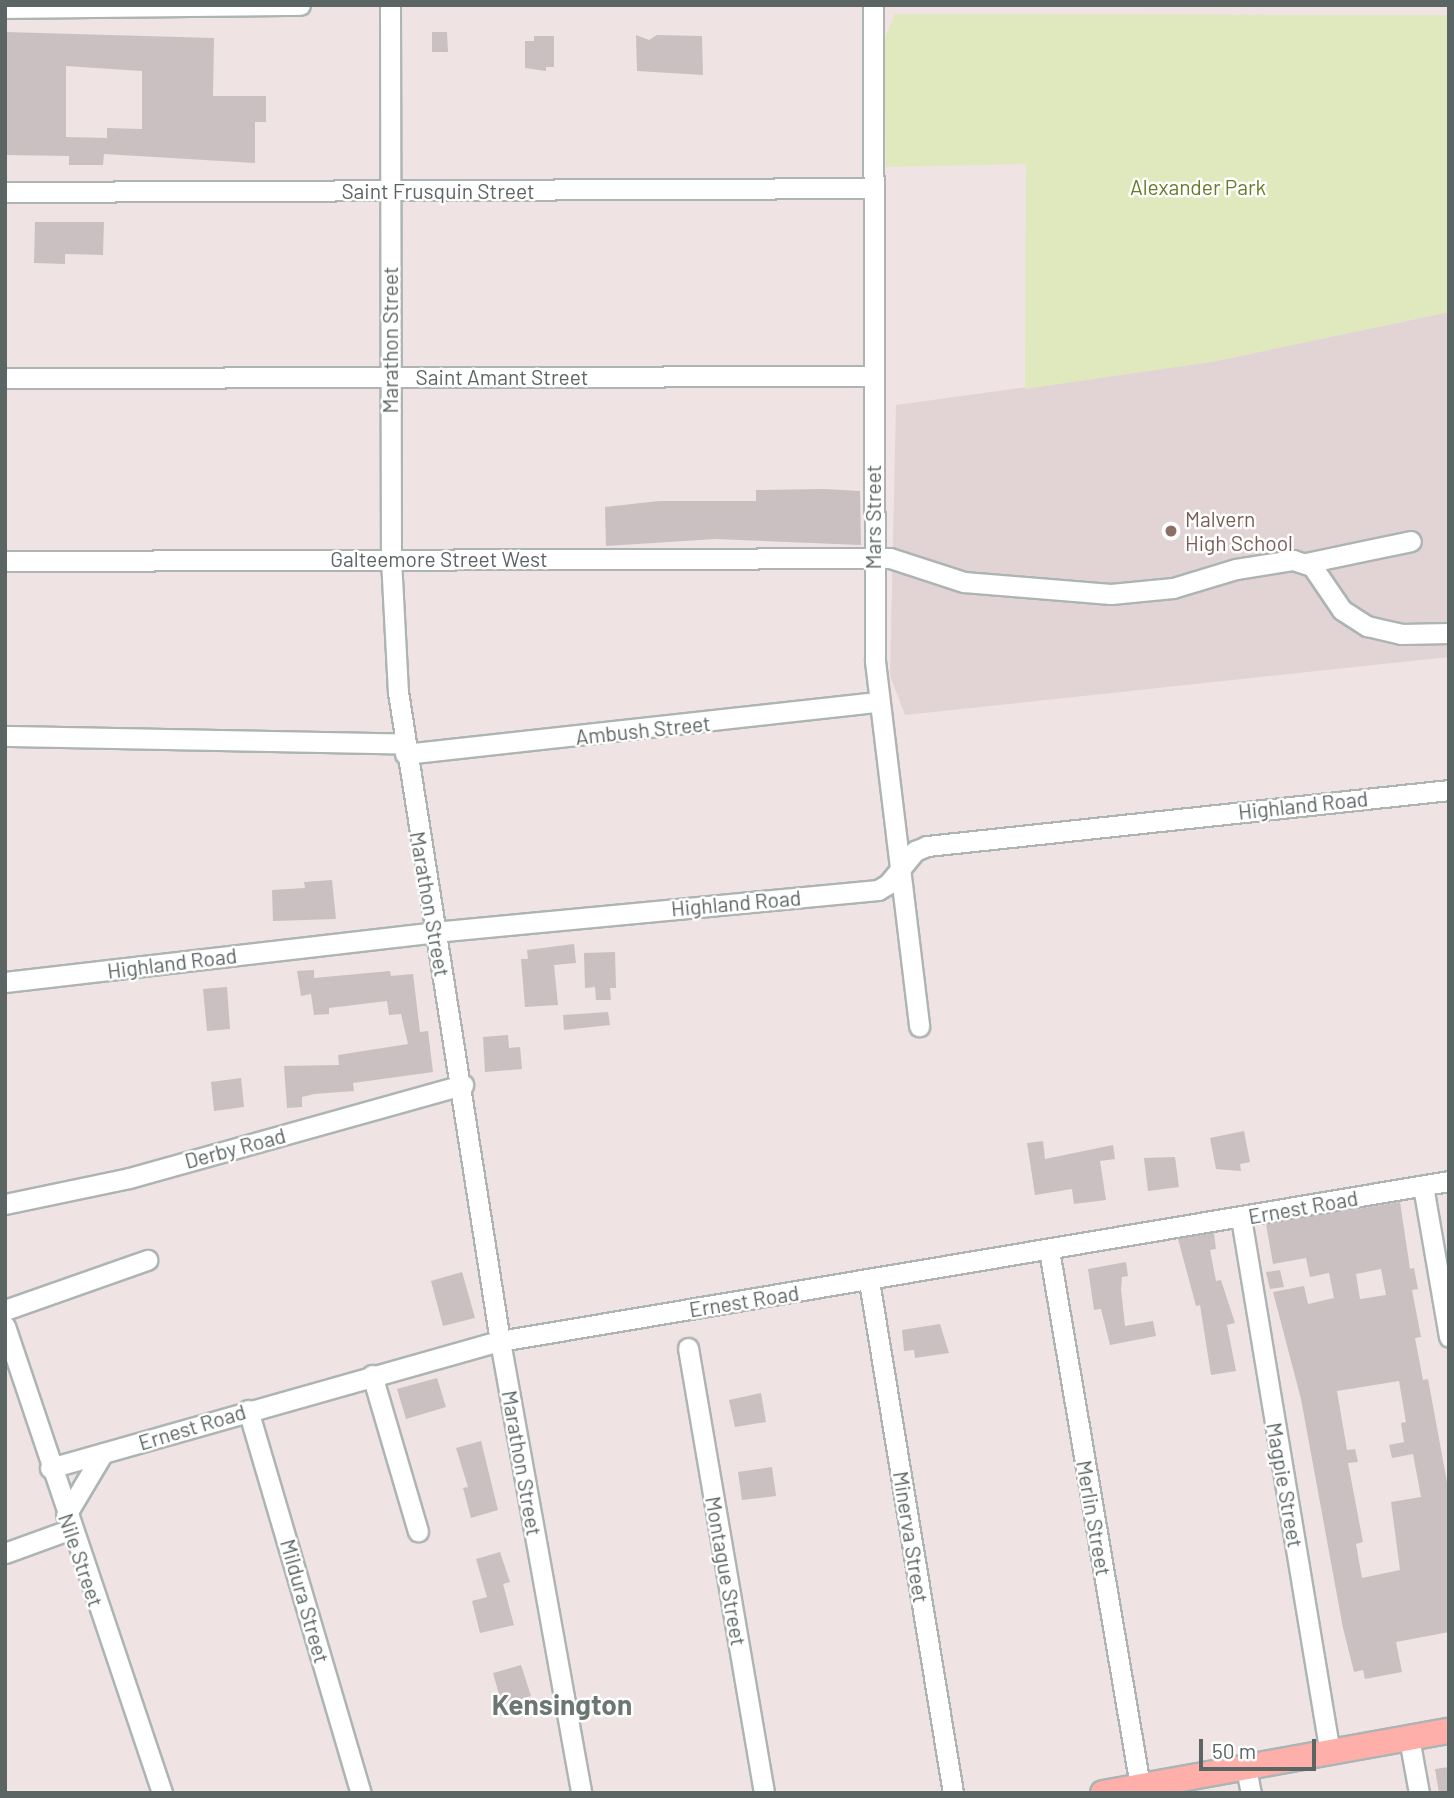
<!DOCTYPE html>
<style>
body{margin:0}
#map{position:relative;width:1454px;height:1798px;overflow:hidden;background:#efe3e3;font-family:Barlow,sans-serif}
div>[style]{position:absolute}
.education>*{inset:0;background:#e2d4d4}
.green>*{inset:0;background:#dfe9bd}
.building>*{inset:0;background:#cac0c1}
.roads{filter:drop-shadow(2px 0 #acb5b4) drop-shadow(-2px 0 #acb5b4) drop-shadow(0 2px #acb5b4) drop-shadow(0 -2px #acb5b4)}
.minor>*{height:19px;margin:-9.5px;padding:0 9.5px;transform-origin:9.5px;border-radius:9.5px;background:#fff}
.major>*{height:24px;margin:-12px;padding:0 12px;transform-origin:12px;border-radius:12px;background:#ffafa9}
.dots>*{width:19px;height:19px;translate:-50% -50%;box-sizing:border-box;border:4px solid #fff;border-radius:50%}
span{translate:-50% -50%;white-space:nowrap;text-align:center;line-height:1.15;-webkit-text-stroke:5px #fff;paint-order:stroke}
.park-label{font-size:21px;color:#667d2a}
.street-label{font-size:21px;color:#5b6563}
.education-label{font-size:21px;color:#785e54}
.left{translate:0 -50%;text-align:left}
.district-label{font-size:28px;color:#6c7774;font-weight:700}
.frame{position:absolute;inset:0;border:7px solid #5b6563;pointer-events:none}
.scale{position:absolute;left:1199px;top:1739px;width:117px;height:32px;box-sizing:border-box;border:4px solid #5b6563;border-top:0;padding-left:9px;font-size:21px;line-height:24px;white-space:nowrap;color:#5b6563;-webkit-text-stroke:5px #fff;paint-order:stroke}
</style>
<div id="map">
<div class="education">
<i style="clip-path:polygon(1449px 312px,1449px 657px,905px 715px,890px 676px,896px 405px,1211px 362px)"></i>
</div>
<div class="green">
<i style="clip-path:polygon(895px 14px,1449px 15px,1449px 312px,1211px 362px,1025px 389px,1026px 164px,886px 167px,884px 41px)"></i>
</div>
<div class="building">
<i style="clip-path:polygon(evenodd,5px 32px,214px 38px,213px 96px,266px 96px,266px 122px,255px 122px,255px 163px,104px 154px,103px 165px,69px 165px,69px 156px,5px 155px,5px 32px,66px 66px,142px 71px,142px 129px,107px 128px,107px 138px,66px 137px,66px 66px)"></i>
<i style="clip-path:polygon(432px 32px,447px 32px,448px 52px,432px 52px)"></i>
<i style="clip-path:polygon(636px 35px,649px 40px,657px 35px,702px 36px,703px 75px,637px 71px)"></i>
<i style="clip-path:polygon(534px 36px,554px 36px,554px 67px,546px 67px,546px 71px,525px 68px,525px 41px,534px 41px)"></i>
<i style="clip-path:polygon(35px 222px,104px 222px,103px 255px,65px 254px,65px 264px,34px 263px)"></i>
<i style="clip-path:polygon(824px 489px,860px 491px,861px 545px,716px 539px,606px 546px,605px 507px,659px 501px,756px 501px,756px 490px)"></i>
<i style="clip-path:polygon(332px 880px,336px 919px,273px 921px,272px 890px,305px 888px,304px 882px)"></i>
<i style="clip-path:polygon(574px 944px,576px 963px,554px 965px,558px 1005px,525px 1007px,521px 959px,528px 959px,527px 950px)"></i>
<i style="clip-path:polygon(615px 952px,616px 988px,610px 988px,611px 1000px,596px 1000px,595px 987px,585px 988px,584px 953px)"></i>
<i style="clip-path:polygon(314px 970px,314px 978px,390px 971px,391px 976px,413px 974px,420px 1032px,428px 1031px,433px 1072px,353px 1083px,354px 1091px,314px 1094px,302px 1097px,302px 1107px,287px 1108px,284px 1066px,339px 1065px,338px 1055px,408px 1044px,401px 1014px,389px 1015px,387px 1001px,329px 1008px,329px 1014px,314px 1015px,311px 994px,301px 996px,297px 971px)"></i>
<i style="clip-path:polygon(227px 987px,230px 1029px,207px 1031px,203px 989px)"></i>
<i style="clip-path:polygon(608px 1012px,610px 1025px,564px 1030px,563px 1015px)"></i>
<i style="clip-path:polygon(508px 1035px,509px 1048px,520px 1047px,522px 1069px,485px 1072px,483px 1037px)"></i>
<i style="clip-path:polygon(241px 1078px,244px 1107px,214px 1111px,211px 1082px)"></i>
<i style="clip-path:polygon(1244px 1131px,1250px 1162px,1240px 1164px,1241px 1171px,1216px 1169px,1210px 1138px)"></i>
<i style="clip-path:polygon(1043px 1141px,1045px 1159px,1113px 1145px,1115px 1159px,1100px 1161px,1106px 1200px,1074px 1204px,1072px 1189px,1035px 1195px,1027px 1143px)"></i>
<i style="clip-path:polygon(1175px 1157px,1179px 1187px,1148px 1191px,1144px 1158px)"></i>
<i style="clip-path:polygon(evenodd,1400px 1202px,1410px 1269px,1414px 1268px,1418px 1289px,1412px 1290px,1421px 1337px,1415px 1338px,1423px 1380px,1428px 1379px,1449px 1493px,1449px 1632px,1396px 1642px,1402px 1672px,1365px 1679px,1363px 1670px,1354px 1672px,1343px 1628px,1301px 1399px,1273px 1292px,1304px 1286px,1308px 1304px,1334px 1298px,1329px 1273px,1310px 1277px,1306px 1258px,1273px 1264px,1266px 1224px,1400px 1202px,1381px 1269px,1386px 1295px,1360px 1299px,1356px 1274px,1381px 1269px,1400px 1202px,1399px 1381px,1406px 1422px,1401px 1423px,1404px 1442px,1389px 1445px,1392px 1458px,1413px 1454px,1421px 1497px,1391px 1502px,1400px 1570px,1362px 1578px,1356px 1544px,1363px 1542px,1348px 1463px,1358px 1462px,1355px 1449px,1347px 1450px,1337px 1391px,1399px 1381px)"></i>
<i style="clip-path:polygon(1214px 1233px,1216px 1249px,1210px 1250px,1216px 1281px,1221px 1280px,1235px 1323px,1227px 1325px,1236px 1371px,1211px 1375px,1200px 1305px,1196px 1306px,1178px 1239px)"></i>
<i style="clip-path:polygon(1126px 1262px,1128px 1276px,1122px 1277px,1121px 1289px,1125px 1326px,1153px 1321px,1156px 1336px,1110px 1345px,1101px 1309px,1094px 1310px,1088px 1269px)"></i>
<i style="clip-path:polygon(1280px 1270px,1284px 1287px,1270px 1289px,1266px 1272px)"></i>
<i style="clip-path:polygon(462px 1272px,475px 1318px,443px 1326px,431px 1281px)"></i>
<i style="clip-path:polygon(940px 1324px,949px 1353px,915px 1358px,914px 1350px,904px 1351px,902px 1330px)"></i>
<i style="clip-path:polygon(437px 1378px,446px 1407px,406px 1419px,397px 1389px)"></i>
<i style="clip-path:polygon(761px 1393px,766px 1422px,735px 1427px,729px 1400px)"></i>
<i style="clip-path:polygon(481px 1441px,498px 1510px,471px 1518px,463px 1488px,468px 1487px,456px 1448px)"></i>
<i style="clip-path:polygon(772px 1467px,776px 1496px,742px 1500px,738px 1472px)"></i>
<i style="clip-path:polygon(500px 1552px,510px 1582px,503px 1584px,514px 1625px,480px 1633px,472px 1601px,487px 1597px,476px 1559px)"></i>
<i style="clip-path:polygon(521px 1665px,531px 1696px,502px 1705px,493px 1673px)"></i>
<i style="clip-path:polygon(1449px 1767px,1449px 1793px,1439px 1793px,1435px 1769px)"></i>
</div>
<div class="roads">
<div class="minor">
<i style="left:390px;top:5px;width:554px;rotate:89.9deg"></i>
<i style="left:391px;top:559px;width:133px;rotate:87deg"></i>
<i style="left:398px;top:692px;width:657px;rotate:81.07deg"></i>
<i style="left:500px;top:1341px;width:459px;rotate:79.8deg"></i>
<i style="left:873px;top:5px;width:656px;rotate:89.83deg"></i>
<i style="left:875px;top:661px;width:368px;rotate:83.1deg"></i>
<i style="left:5px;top:8px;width:295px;rotate:-0.6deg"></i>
<i style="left:5px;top:192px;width:866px;rotate:-0.26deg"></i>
<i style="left:5px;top:378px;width:868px;rotate:-0.13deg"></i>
<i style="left:5px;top:561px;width:885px;rotate:-0.19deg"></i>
<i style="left:890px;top:558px;width:78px;rotate:18deg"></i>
<i style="left:964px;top:582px;width:147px;rotate:4.7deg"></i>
<i style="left:1111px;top:594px;width:62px;rotate:-5.5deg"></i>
<i style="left:1173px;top:588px;width:66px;rotate:-16.8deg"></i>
<i style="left:1236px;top:569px;width:58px;rotate:-9deg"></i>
<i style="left:1293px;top:560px;width:20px;rotate:18deg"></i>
<i style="left:1312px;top:566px;width:53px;rotate:55.7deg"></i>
<i style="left:1342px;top:610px;width:30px;rotate:33deg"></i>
<i style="left:1367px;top:626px;width:35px;rotate:13deg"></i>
<i style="left:1401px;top:634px;width:48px;rotate:-1.2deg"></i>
<i style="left:1306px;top:563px;width:107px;rotate:-11.8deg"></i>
<i style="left:5px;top:736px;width:399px;rotate:1.1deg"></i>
<i style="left:405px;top:754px;width:477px;rotate:-6.3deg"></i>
<i style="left:5px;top:982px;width:432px;rotate:-6.6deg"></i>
<i style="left:434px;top:932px;width:446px;rotate:-5.4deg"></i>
<i style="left:878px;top:890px;width:12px;rotate:-31deg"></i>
<i style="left:888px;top:884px;width:43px;rotate:-50.7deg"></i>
<i style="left:915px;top:851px;width:13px;rotate:-23deg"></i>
<i style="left:927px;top:846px;width:525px;rotate:-6.12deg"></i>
<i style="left:1423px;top:1186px;width:153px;rotate:80.2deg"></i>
<i style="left:5px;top:1204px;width:127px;rotate:-11.8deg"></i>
<i style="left:129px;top:1178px;width:347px;rotate:-15.6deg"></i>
<i style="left:1241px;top:1218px;width:542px;rotate:80.56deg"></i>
<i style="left:1049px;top:1250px;width:544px;rotate:80.36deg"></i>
<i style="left:869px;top:1281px;width:519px;rotate:80.68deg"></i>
<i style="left:5px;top:1310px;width:151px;rotate:-19.4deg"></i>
<i style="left:5px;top:1326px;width:493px;rotate:71.4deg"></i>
<i style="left:688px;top:1348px;width:451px;rotate:80.3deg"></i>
<i style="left:372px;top:1375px;width:163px;rotate:73.6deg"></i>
<i style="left:248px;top:1410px;width:399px;rotate:73.6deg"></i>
<i style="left:50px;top:1468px;width:468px;rotate:-15.8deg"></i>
<i style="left:500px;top:1341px;width:962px;rotate:-9.57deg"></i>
<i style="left:66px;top:1515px;width:72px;rotate:-59.2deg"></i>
<i style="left:5px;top:1553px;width:70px;rotate:-20deg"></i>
<i style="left:1409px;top:1738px;width:56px;rotate:79.7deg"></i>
<i style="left:1246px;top:1768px;width:25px;rotate:79deg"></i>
</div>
<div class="major">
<i style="left:1103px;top:1793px;width:352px;rotate:-10.2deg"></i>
</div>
</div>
<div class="dots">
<i style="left:1171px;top:531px;background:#8d6e63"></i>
</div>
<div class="park-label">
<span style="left:1198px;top:187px">Alexander Park</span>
</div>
<div class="street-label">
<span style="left:438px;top:191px">Saint Frusquin Street</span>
<span style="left:390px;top:340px;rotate:-90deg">Marathon Street</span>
<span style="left:502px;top:377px">Saint Amant Street</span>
<span style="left:873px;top:517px;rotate:-90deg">Mars Street</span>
<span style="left:439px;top:559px">Galteemore Street West</span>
<span style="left:643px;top:730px;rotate:-6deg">Ambush Street</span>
<span style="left:1303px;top:805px;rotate:-6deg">Highland Road</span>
<span style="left:736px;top:903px;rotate:-5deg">Highland Road</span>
<span style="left:430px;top:904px;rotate:80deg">Marathon Street</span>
<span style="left:172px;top:963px;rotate:-7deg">Highland Road</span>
<span style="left:235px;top:1148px;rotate:-15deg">Derby Road</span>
<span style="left:1303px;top:1207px;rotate:-10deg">Ernest Road</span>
<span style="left:744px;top:1301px;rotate:-9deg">Ernest Road</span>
<span style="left:192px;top:1427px;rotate:-17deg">Ernest Road</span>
<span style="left:522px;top:1463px;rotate:80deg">Marathon Street</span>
<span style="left:1285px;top:1485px;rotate:80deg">Magpie Street</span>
<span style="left:1094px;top:1518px;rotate:80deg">Merlin Street</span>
<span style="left:911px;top:1537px;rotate:81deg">Minerva Street</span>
<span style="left:81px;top:1560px;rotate:71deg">Nile Street</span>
<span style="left:726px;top:1571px;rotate:80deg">Montague Street</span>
<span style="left:305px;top:1601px;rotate:74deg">Mildura Street</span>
</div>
<div class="education-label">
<span class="left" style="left:1185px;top:531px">Malvern<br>High School</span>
</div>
<div class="district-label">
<span style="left:562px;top:1704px">Kensington</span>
</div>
<div class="frame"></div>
<div class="scale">50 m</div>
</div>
